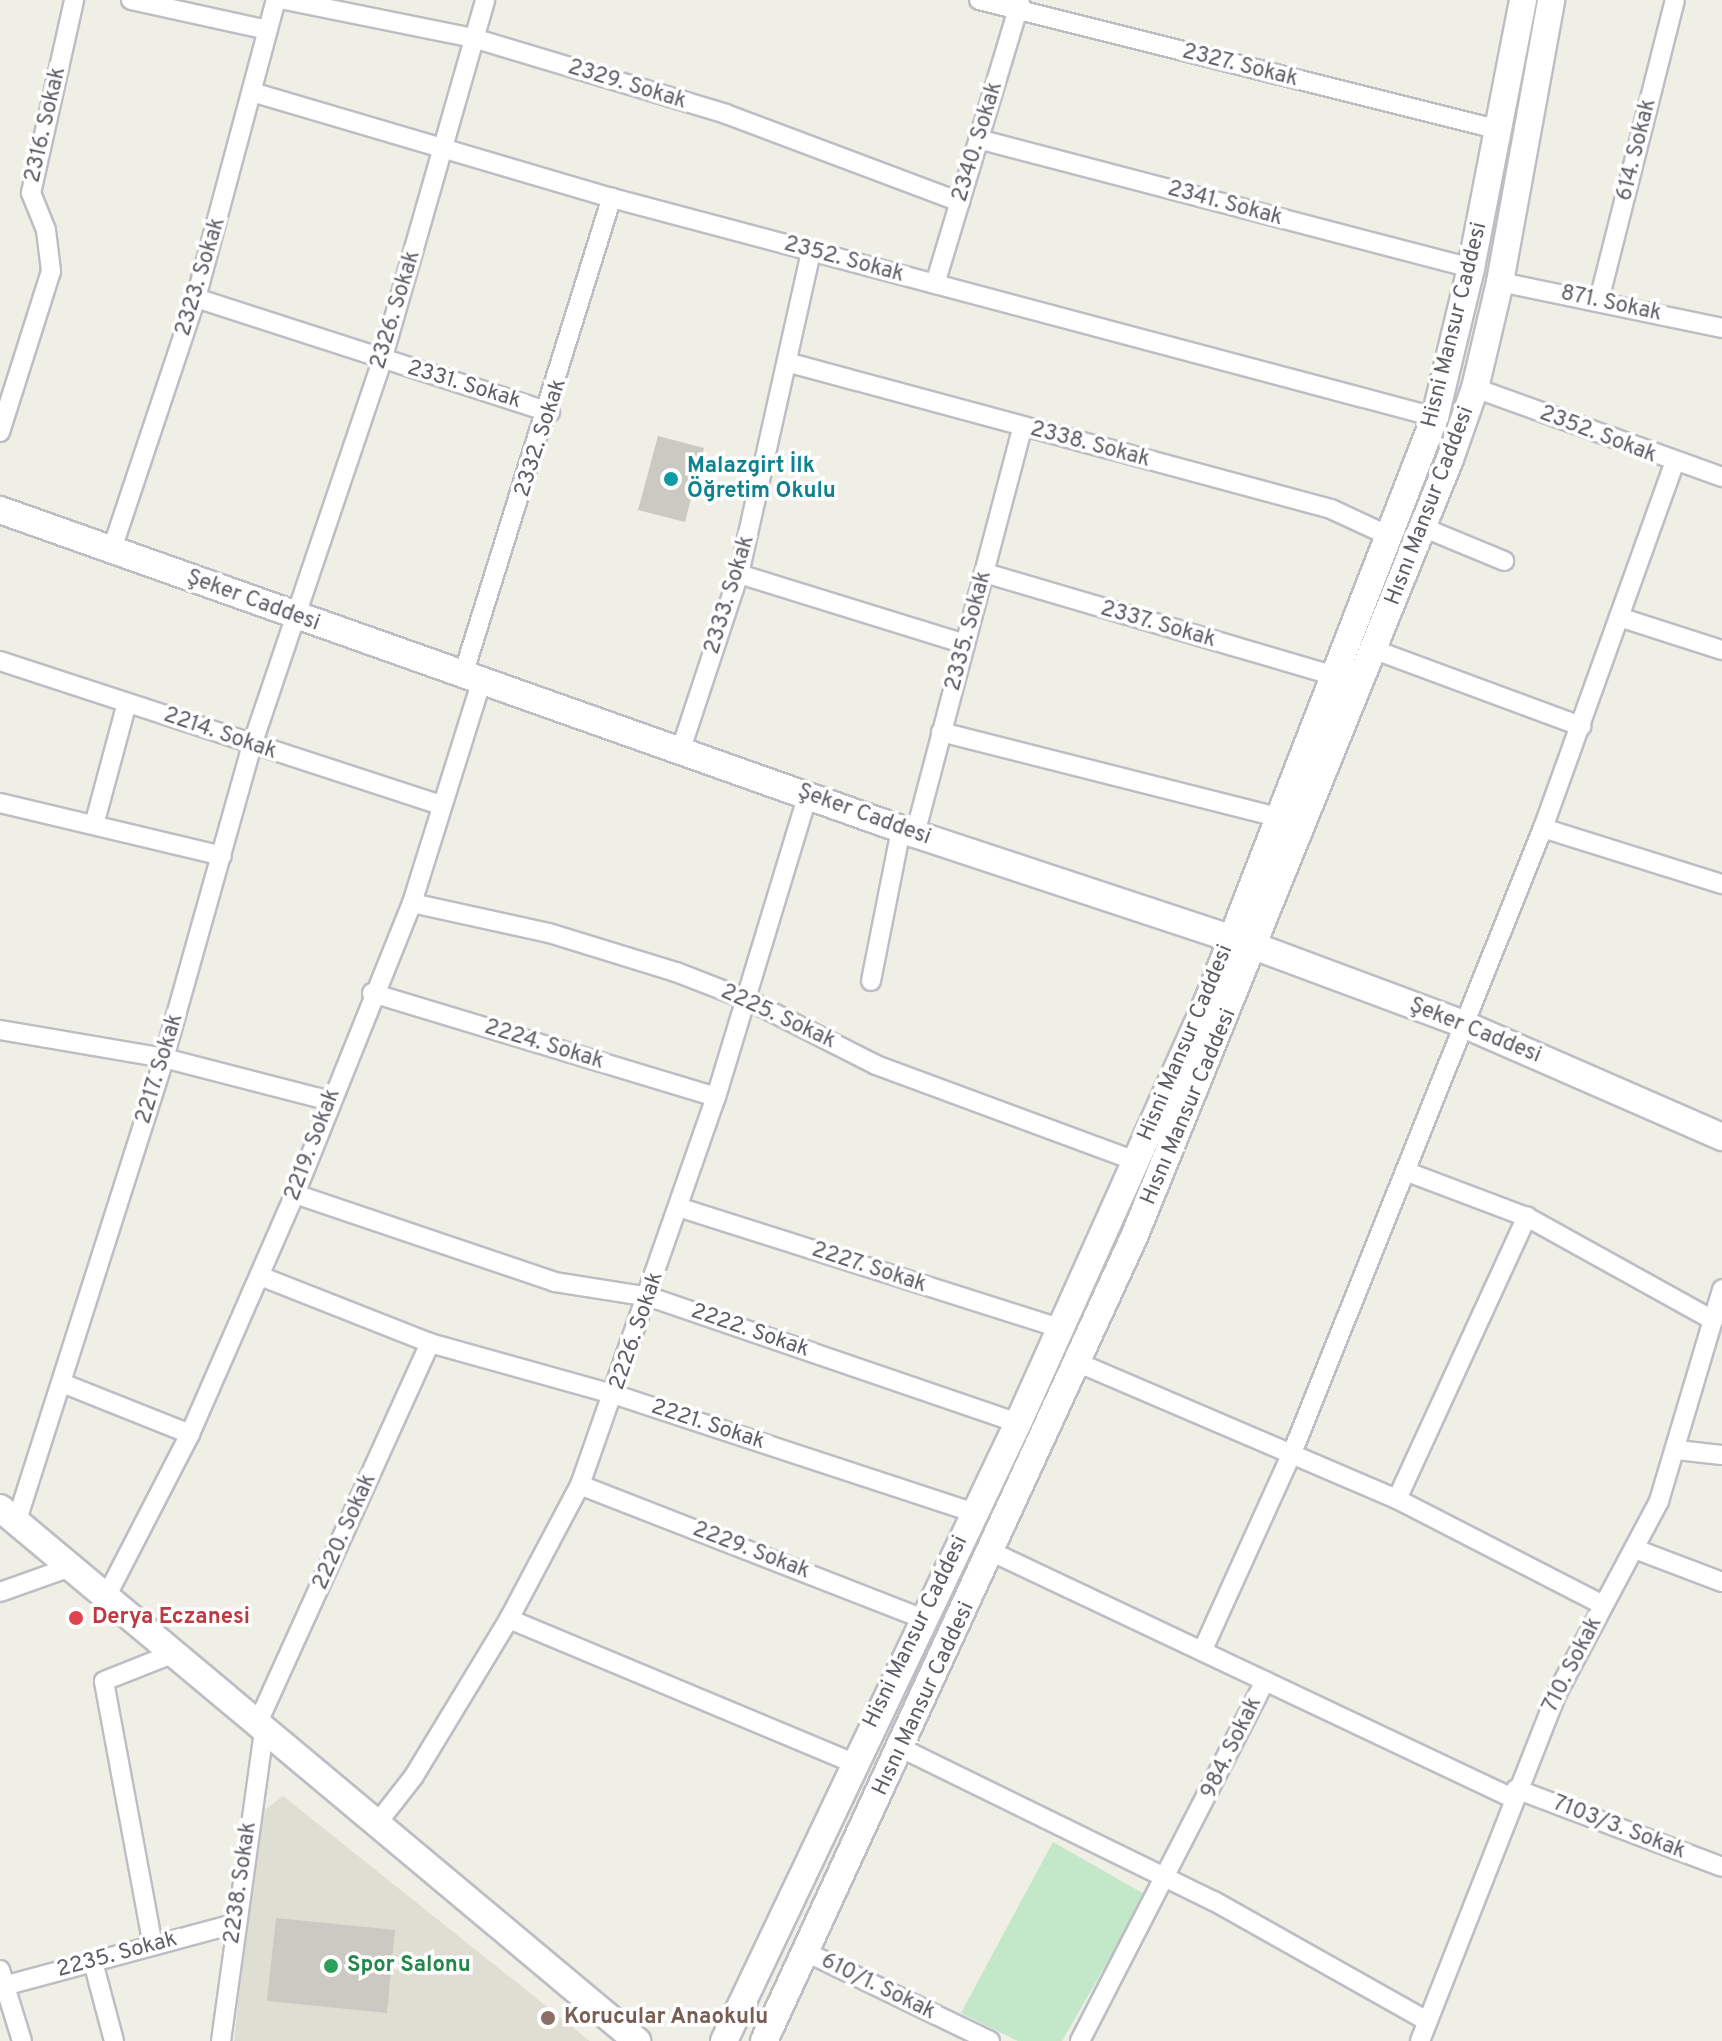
<!DOCTYPE html>
<meta charset="utf-8">
<style>
body{margin:0}
#map{position:relative;width:1722px;height:2041px;overflow:hidden;background:#efefe5;font-family:Overpass,sans-serif}
div>[style]{position:absolute}
.education>*{inset:0;background:#dfded3}
.green>*{inset:0;background:#c2e7c9}
.building>*{inset:0;background:#cac9c2}
.roads{filter:drop-shadow(2px 0 #bdbec4) drop-shadow(-2px 0 #bdbec4) drop-shadow(0 2px #bdbec4) drop-shadow(0 -2px #bdbec4)}
.street>*{height:18px;margin:-9px;padding:0 9px;transform-origin:9px;border-radius:9px;background:#fff}
.secondary>*{height:26px;margin:-13px;padding:0 13px;transform-origin:13px;border-radius:13px;background:#fff}
.dots>*{width:22px;height:22px;translate:-50% -50%;box-sizing:border-box;border:4px solid #fff;border-radius:50%}
span{translate:-50% -50%;white-space:nowrap;text-align:center;line-height:1.15;-webkit-text-stroke:7px #fff;paint-order:stroke}
.street-label{font-size:22px;color:#5d5f66}
.culture-label{font-size:22px;color:#0d838f;font-weight:700}
.left{translate:0 -50%;text-align:left}
.health-label{font-size:22px;color:#be3a42;font-weight:700}
.leisure-label{font-size:22px;color:#27864d;font-weight:700}
.education-label{font-size:22px;color:#785e54;font-weight:700}
</style>
<div id="map">
<div class="education">
<i style="clip-path:polygon(283px 1796px,590px 2041px,234px 2041px,258px 1815px)"></i>
</div>
<div class="green">
<i style="clip-path:polygon(1053px 1842px,1146px 1895px,1062px 2041px,1018px 2041px,961px 2013px)"></i>
</div>
<div class="building">
<i style="clip-path:polygon(658px 436px,704px 448px,685px 522px,638px 510px)"></i>
<i style="clip-path:polygon(276px 1918px,395px 1930px,387px 2013px,267px 2001px)"></i>
</div>
<div class="roads">
<div class="street">
<i style="left:131px;top:0;width:140px;rotate:12.4deg"></i>
<i style="left:285px;top:0;width:192px;rotate:11.4deg"></i>
<i style="left:473px;top:38px;width:264px;rotate:16.7deg"></i>
<i style="left:726px;top:114px;width:250px;rotate:20.6deg"></i>
<i style="left:979px;top:0;width:537px;rotate:14.01deg"></i>
<i style="left:255px;top:93px;width:372px;rotate:16.4deg"></i>
<i style="left:612px;top:198px;width:852px;rotate:14.9deg"></i>
<i style="left:978px;top:139px;width:510px;rotate:14.66deg"></i>
<i style="left:1500px;top:282px;width:227px;rotate:11.7deg"></i>
<i style="left:935px;top:284px;width:294px;rotate:-73.2deg"></i>
<i style="left:196px;top:298px;width:372px;rotate:17.9deg"></i>
<i style="left:1599px;top:300px;width:309px;rotate:-75.8deg"></i>
<i style="left:790px;top:363px;width:560px;rotate:15.1deg"></i>
<i style="left:1331px;top:509px;width:62px;rotate:24.9deg"></i>
<i style="left:1475px;top:388px;width:263px;rotate:19.8deg"></i>
<i style="left:0;top:432px;width:169px;rotate:-72.4deg"></i>
<i style="left:51px;top:271px;width:41px;rotate:-97deg"></i>
<i style="left:46px;top:230px;width:40px;rotate:-112deg"></i>
<i style="left:31px;top:193px;width:198px;rotate:-77.4deg"></i>
<i style="left:1422px;top:527px;width:89px;rotate:22.5deg"></i>
<i style="left:112px;top:549px;width:265px;rotate:-71.5deg"></i>
<i style="left:196px;top:298px;width:309px;rotate:-75deg"></i>
<i style="left:985px;top:573px;width:361px;rotate:16.4deg"></i>
<i style="left:739px;top:574px;width:237px;rotate:17.2deg"></i>
<i style="left:1619px;top:617px;width:108px;rotate:17.8deg"></i>
<i style="left:1375px;top:650px;width:220px;rotate:20.3deg"></i>
<i style="left:0;top:661px;width:464px;rotate:18.1deg"></i>
<i style="left:463px;top:675px;width:500px;rotate:-72.7deg"></i>
<i style="left:941px;top:732px;width:348px;rotate:14.2deg"></i>
<i style="left:681px;top:749px;width:184px;rotate:-71.7deg"></i>
<i style="left:739px;top:574px;width:331px;rotate:-77.4deg"></i>
<i style="left:0;top:803px;width:228px;rotate:13.4deg"></i>
<i style="left:94px;top:825px;width:126px;rotate:-74.9deg"></i>
<i style="left:1543px;top:828px;width:188px;rotate:17.4deg"></i>
<i style="left:915px;top:834px;width:420px;rotate:-75.2deg"></i>
<i style="left:412px;top:903px;width:140px;rotate:12.4deg"></i>
<i style="left:549px;top:933px;width:133px;rotate:17.1deg"></i>
<i style="left:676px;top:972px;width:77px;rotate:21.3deg"></i>
<i style="left:748px;top:1000px;width:144px;rotate:26.9deg"></i>
<i style="left:876px;top:1065px;width:276px;rotate:20.3deg"></i>
<i style="left:871px;top:981px;width:155px;rotate:-78.8deg"></i>
<i style="left:372px;top:993px;width:359px;rotate:16.8deg"></i>
<i style="left:0;top:1030px;width:166px;rotate:9.7deg"></i>
<i style="left:164px;top:1058px;width:171px;rotate:14.5deg"></i>
<i style="left:1405px;top:1171px;width:130px;rotate:20.7deg"></i>
<i style="left:1527px;top:1217px;width:213px;rotate:29deg"></i>
<i style="left:295px;top:1194px;width:274px;rotate:18.7deg"></i>
<i style="left:555px;top:1282px;width:96px;rotate:9deg"></i>
<i style="left:650px;top:1297px;width:389px;rotate:18.9deg"></i>
<i style="left:678px;top:1207px;width:401px;rotate:17.6deg"></i>
<i style="left:260px;top:1276px;width:183px;rotate:21.5deg"></i>
<i style="left:430px;top:1343px;width:193px;rotate:15.6deg"></i>
<i style="left:616px;top:1395px;width:377px;rotate:18.2deg"></i>
<i style="left:1079px;top:1363px;width:346px;rotate:23.2deg"></i>
<i style="left:1397px;top:1499px;width:232px;rotate:27.2deg"></i>
<i style="left:62px;top:1383px;width:138px;rotate:21.7deg"></i>
<i style="left:1677px;top:1450px;width:45px;rotate:6.3deg"></i>
<i style="left:580px;top:1485px;width:367px;rotate:21.3deg"></i>
<i style="left:1397px;top:1499px;width:311px;rotate:-65.3deg"></i>
<i style="left:17px;top:1520px;width:485px;rotate:-72.3deg"></i>
<i style="left:164px;top:1058px;width:325px;rotate:-74.3deg"></i>
<i style="left:252px;top:745px;width:406px;rotate:-71.3deg"></i>
<i style="left:382px;top:360px;width:374px;rotate:-74deg"></i>
<i style="left:1635px;top:1549px;width:93px;rotate:20.8deg"></i>
<i style="left:992px;top:1552px;width:302px;rotate:25.3deg"></i>
<i style="left:1265px;top:1681px;width:405px;rotate:117.2deg"></i>
<i style="left:0;top:1592px;width:77px;rotate:-19.6deg"></i>
<i style="left:107px;top:1595px;width:181px;rotate:-62.7deg"></i>
<i style="left:190px;top:1434px;width:262px;rotate:-66.4deg"></i>
<i style="left:295px;top:1194px;width:314px;rotate:-68.1deg"></i>
<i style="left:412px;top:903px;width:234px;rotate:-72.6deg"></i>
<i style="left:509px;top:1619px;width:373px;rotate:22.7deg"></i>
<i style="left:1204px;top:1647px;width:213px;rotate:-65.6deg"></i>
<i style="left:1292px;top:1453px;width:674px;rotate:-68.12deg"></i>
<i style="left:1543px;top:828px;width:387px;rotate:-70.2deg"></i>
<i style="left:1265px;top:1681px;width:273px;rotate:25.3deg"></i>
<i style="left:259px;top:1720px;width:414px;rotate:-65.6deg"></i>
<i style="left:901px;top:1748px;width:348px;rotate:26.1deg"></i>
<i style="left:1214px;top:1901px;width:244px;rotate:29.4deg"></i>
<i style="left:1516px;top:1789px;width:220px;rotate:20.7deg"></i>
<i style="left:375px;top:1826px;width:63px;rotate:-52deg"></i>
<i style="left:414px;top:1776px;width:184px;rotate:-58.8deg"></i>
<i style="left:509px;top:1619px;width:152px;rotate:-62.1deg"></i>
<i style="left:580px;top:1485px;width:411px;rotate:-70.7deg"></i>
<i style="left:716px;top:1097px;width:316px;rotate:-73.1deg"></i>
<i style="left:153px;top:1946px;width:269px;rotate:-100.5deg"></i>
<i style="left:104px;top:1681px;width:79px;rotate:-21.7deg"></i>
<i style="left:808px;top:1953px;width:202px;rotate:25.8deg"></i>
<i style="left:93px;top:1962px;width:82px;rotate:75.1deg"></i>
<i style="left:0;top:1970px;width:74px;rotate:72.8deg"></i>
<i style="left:0;top:1987px;width:242px;rotate:-15.1deg"></i>
<i style="left:221px;top:2041px;width:319px;rotate:-82.1deg"></i>
<i style="left:1420px;top:2041px;width:372px;rotate:-68.5deg"></i>
<i style="left:1556px;top:1695px;width:220px;rotate:-62deg"></i>
<i style="left:1659px;top:1501px;width:221px;rotate:-73.4deg"></i>
</div>
<div class="secondary">
<i style="left:0;top:510px;width:971px;rotate:19.5deg"></i>
<i style="left:915px;top:834px;width:357px;rotate:18.3deg"></i>
<i style="left:1254px;top:946px;width:221px;rotate:20.4deg"></i>
<i style="left:1461px;top:1023px;width:285px;rotate:23.6deg"></i>
<i style="left:0;top:1508px;width:831px;rotate:39.92deg"></i>
<i style="left:724px;top:2041px;width:684px;rotate:-64.56deg"></i>
<i style="left:1018px;top:1423px;width:464px;rotate:-65.8deg"></i>
<i style="left:1208px;top:1000px;width:626px;rotate:-68.73deg"></i>
<i style="left:1435px;top:417px;width:153px;rotate:-76.4deg"></i>
<i style="left:1471px;top:268px;width:273px;rotate:-79deg"></i>
<i style="left:764px;top:2041px;width:885px;rotate:-65.29deg"></i>
<i style="left:1134px;top:1237px;width:840px;rotate:-67.89deg"></i>
<i style="left:1450px;top:459px;width:75px;rotate:-70.6deg"></i>
<i style="left:1475px;top:388px;width:109px;rotate:-76.7deg"></i>
<i style="left:1500px;top:282px;width:287px;rotate:-79.7deg"></i>
</div>
</div>
<div class="dots">
<i style="left:671px;top:479px;background:#0f9aa8"></i>
<i style="left:76px;top:1618px;background:#e0444e"></i>
<i style="left:331px;top:1966px;background:#2e9e5b"></i>
<i style="left:548px;top:2018px;background:#8d6e63"></i>
</div>
<div class="street-label">
<span style="left:1240px;top:66px;rotate:14deg">2327. Sokak</span>
<span style="left:627px;top:85px;rotate:17deg">2329. Sokak</span>
<span style="left:46px;top:125px;rotate:-77deg">2316. Sokak</span>
<span style="left:978px;top:142px;rotate:-73deg">2340. Sokak</span>
<span style="left:1637px;top:150px;rotate:-76deg">614. Sokak</span>
<span style="left:1225px;top:204px;rotate:15deg">2341. Sokak</span>
<span style="left:844px;top:260px;rotate:15deg">2352. Sokak</span>
<span style="left:201px;top:277px;rotate:-73deg">2323. Sokak</span>
<span style="left:1611px;top:304px;rotate:12deg">871. Sokak</span>
<span style="left:396px;top:310px;rotate:-73deg">2326. Sokak</span>
<span style="left:1455px;top:325px;rotate:-76deg">Hisni Mansur Caddesi</span>
<span style="left:464px;top:385px;rotate:17deg">2331. Sokak</span>
<span style="left:1598px;top:435px;rotate:21deg">2352. Sokak</span>
<span style="left:541px;top:438px;rotate:-72deg">2332. Sokak</span>
<span style="left:1090px;top:445px;rotate:15deg">2338. Sokak</span>
<span style="left:1430px;top:506px;rotate:-69deg">Hısnı Mansur Caddesi</span>
<span style="left:730px;top:595px;rotate:-73deg">2333. Sokak</span>
<span style="left:253px;top:601px;rotate:20deg">Şeker Caddesi</span>
<span style="left:1158px;top:625px;rotate:16deg">2337. Sokak</span>
<span style="left:969px;top:631px;rotate:-75deg">2335. Sokak</span>
<span style="left:220px;top:734px;rotate:19deg">2214. Sokak</span>
<span style="left:864px;top:815px;rotate:20deg">Şeker Caddesi</span>
<span style="left:778px;top:1017px;rotate:25deg">2225. Sokak</span>
<span style="left:1475px;top:1031px;rotate:22deg">Şeker Caddesi</span>
<span style="left:1186px;top:1043px;rotate:-67deg">Hisni Mansur Caddesi</span>
<span style="left:544px;top:1045px;rotate:17deg">2224. Sokak</span>
<span style="left:160px;top:1069px;rotate:-73deg">2217. Sokak</span>
<span style="left:1189px;top:1107px;rotate:-67deg">Hısnı Mansur Caddesi</span>
<span style="left:313px;top:1145px;rotate:-69deg">2219. Sokak</span>
<span style="left:869px;top:1268px;rotate:18deg">2227. Sokak</span>
<span style="left:637px;top:1331px;rotate:-71deg">2226. Sokak</span>
<span style="left:750px;top:1331px;rotate:19deg">2222. Sokak</span>
<span style="left:708px;top:1425px;rotate:18deg">2221. Sokak</span>
<span style="left:345px;top:1532px;rotate:-66deg">2220. Sokak</span>
<span style="left:751px;top:1551px;rotate:21deg">2229. Sokak</span>
<span style="left:916px;top:1632px;rotate:-64deg">Hisni Mansur Caddesi</span>
<span style="left:1573px;top:1665px;rotate:-63deg">710. Sokak</span>
<span style="left:924px;top:1699px;rotate:-65deg">Hısnı Mansur Caddesi</span>
<span style="left:1232px;top:1748px;rotate:-64deg">984. Sokak</span>
<span style="left:1619px;top:1828px;rotate:21deg">7103/3. Sokak</span>
<span style="left:241px;top:1883px;rotate:-82deg">2238. Sokak</span>
<span style="left:117px;top:1955px;rotate:-15deg">2235. Sokak</span>
<span style="left:878px;top:1987px;rotate:26deg">610/1. Sokak</span>
</div>
<div class="culture-label">
<span class="left" style="left:687px;top:479px">Malazgirt İlk<br>Öğretim Okulu</span>
</div>
<div class="health-label">
<span class="left" style="left:92px;top:1618px">Derya Eczanesi</span>
</div>
<div class="leisure-label">
<span class="left" style="left:347px;top:1966px">Spor Salonu</span>
</div>
<div class="education-label">
<span class="left" style="left:564px;top:2018px">Korucular Anaokulu</span>
</div>
</div>
